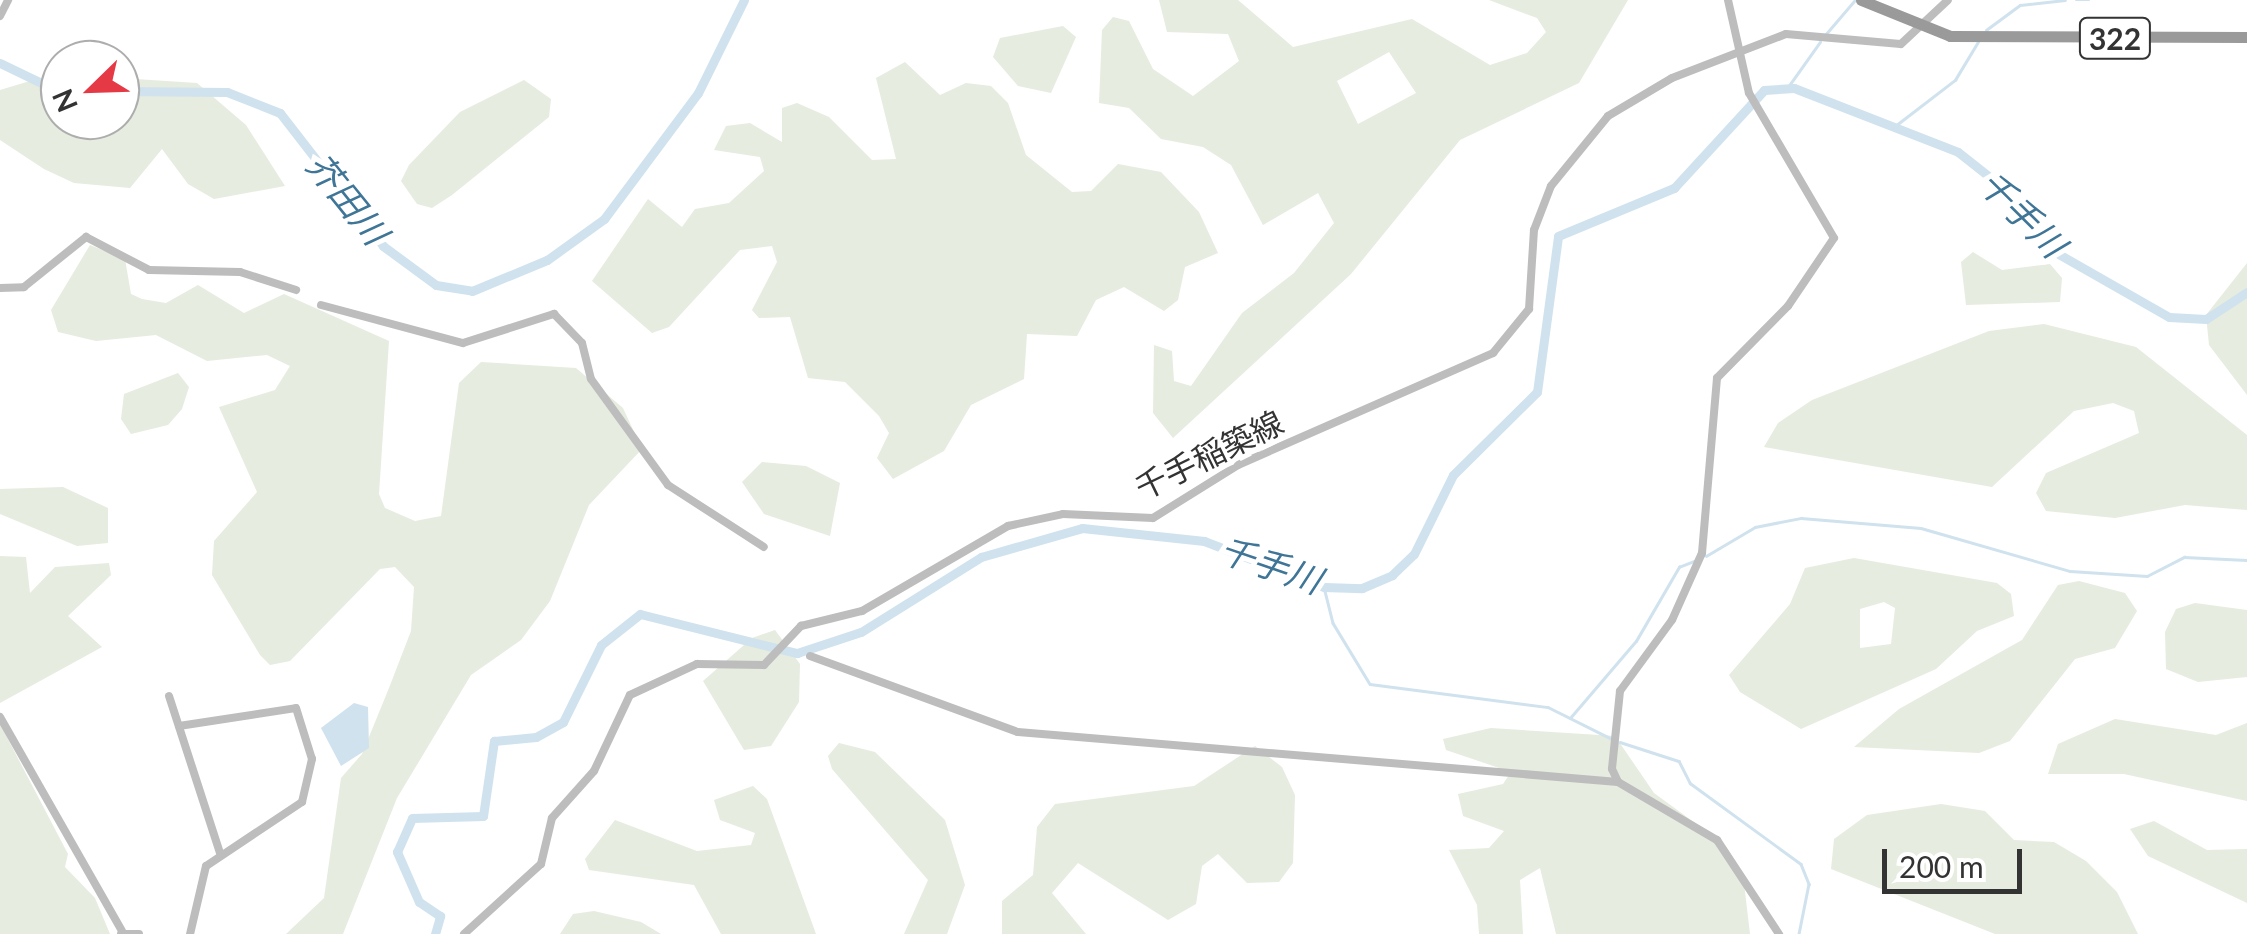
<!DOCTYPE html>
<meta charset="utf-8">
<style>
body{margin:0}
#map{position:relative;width:2247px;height:934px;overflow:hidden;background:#fff;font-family:Lato,"Noto Sans JP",sans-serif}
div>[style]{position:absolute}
.green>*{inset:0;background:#e6ecdf}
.water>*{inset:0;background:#cfe2ee}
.stream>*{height:2.5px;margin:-1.25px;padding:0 1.25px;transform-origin:1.25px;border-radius:1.25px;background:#cfe2ee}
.river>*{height:9px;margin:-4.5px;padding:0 4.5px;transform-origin:4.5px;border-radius:4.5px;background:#cfe2ee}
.secondary>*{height:8px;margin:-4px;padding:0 4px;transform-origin:4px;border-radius:4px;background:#bdbdbd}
.highway>*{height:11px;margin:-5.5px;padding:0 5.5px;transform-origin:5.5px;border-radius:5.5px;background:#9a9a9a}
span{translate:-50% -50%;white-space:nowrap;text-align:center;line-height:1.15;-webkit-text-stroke:10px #fff;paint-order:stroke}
.shield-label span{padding:2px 8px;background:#fff;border:2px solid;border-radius:8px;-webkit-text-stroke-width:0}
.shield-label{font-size:30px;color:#333;font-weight:700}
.street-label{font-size:32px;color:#333}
.water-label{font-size:35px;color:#3f7597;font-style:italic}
.north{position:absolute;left:40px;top:40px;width:100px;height:100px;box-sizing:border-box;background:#fff;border:2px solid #adadad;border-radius:50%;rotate:247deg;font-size:28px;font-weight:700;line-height:40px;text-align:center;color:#333}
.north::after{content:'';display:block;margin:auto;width:35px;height:45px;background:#e63946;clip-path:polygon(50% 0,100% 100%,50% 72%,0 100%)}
.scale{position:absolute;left:1882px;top:849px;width:140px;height:45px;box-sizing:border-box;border:5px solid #333;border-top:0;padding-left:12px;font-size:30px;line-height:35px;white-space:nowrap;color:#333;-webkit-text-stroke:8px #fff;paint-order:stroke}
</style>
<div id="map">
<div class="green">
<i style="clip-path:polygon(evenodd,1159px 0,1238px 0,1293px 47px,1412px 19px,1490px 65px,1527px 53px,1546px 32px,1537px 18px,1489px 0,1628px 0,1579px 83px,1460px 140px,1351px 274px,1173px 438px,1153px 413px,1154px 345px,1172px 351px,1174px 381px,1191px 386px,1242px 313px,1294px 273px,1334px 223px,1318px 193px,1263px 225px,1231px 165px,1203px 147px,1161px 139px,1129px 108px,1099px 103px,1102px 30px,1113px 17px,1129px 21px,1153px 69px,1193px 96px,1239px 61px,1228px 34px,1167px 32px,1159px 0,1389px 52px,1416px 93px,1358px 124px,1337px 81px,1389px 52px)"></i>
<i style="clip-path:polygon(1063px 26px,1076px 37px,1051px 93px,1018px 86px,993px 57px,1000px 38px)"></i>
<i style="clip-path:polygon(905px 62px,940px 95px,966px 83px,991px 86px,1008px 103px,1026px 155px,1072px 192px,1091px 191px,1118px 164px,1161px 172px,1199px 212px,1218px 253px,1185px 267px,1178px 300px,1164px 311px,1124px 287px,1096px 300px,1077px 336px,1027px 334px,1024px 379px,971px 405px,944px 451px,893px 479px,877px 458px,889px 433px,879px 416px,845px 382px,808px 378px,790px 317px,759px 318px,752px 310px,777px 262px,772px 246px,740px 250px,669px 327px,652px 333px,592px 281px,648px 199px,682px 227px,695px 209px,729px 203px,764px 171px,760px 157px,714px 150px,726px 126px,750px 123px,782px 142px,782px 108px,797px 103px,829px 117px,872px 160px,896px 159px,876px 78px)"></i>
<i style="clip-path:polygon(60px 72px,60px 120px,120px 120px,120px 78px,197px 83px,246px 125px,285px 186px,214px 199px,188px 184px,162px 149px,130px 188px,74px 183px,44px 169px,0 140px,0 90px)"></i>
<i style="clip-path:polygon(524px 80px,551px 99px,549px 117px,452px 195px,432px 208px,417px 204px,401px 181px,409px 165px,460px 112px)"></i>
<i style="clip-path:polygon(90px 245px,125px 259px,131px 294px,142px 299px,166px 303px,198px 285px,244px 313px,284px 294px,389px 341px,379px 494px,385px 508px,415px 521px,441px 516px,459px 383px,481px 362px,576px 368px,623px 408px,642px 449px,589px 505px,550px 601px,521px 640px,471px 675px,397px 798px,343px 934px,286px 934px,324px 898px,341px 778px,362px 754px,389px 688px,411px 631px,414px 587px,395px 567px,380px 569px,290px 661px,270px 665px,260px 655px,212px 575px,214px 541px,257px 492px,219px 407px,275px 390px,290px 366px,267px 355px,207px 361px,156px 335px,96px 341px,58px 332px,51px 310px)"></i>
<i style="clip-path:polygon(1973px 252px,2002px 270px,2050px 264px,2062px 278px,2060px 302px,1966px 305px,1961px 262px)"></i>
<i style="clip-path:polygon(2247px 263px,2247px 395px,2209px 345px,2206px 315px)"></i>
<i style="clip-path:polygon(2044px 324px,2136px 347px,2247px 435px,2247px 510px,2185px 505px,2115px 518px,2046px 511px,2036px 493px,2046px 473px,2139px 433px,2134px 411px,2113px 403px,2074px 411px,1992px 487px,1764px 447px,1778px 423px,1812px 400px,1989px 331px)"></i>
<i style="clip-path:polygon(178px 373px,189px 387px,182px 409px,168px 425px,131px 434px,121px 419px,124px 394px)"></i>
<i style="clip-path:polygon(762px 462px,806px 466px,840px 483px,830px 536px,764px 514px,742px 482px)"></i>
<i style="clip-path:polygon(63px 487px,108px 508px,108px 543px,77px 546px,0 514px,0 489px)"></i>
<i style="clip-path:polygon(0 556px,26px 557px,30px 593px,55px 567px,109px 563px,111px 575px,68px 616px,102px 647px,0 703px)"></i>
<i style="clip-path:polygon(evenodd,1854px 558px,1997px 583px,2011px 594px,2014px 616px,1977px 631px,1936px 669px,1801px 729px,1740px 692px,1729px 675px,1790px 604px,1805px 568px,1854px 558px,1884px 602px,1895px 608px,1891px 644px,1860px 648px,1860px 609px,1884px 602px)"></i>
<i style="clip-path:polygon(2079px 581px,2125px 593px,2137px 611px,2115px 648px,2075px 659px,2010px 741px,1979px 753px,1854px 747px,1899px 709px,2022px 640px,2058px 585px)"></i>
<i style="clip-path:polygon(2195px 603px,2247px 610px,2247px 677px,2198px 682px,2166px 669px,2165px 632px,2176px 609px)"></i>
<i style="clip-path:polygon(775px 630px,800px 664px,799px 702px,771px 746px,744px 750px,703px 681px,752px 638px)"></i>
<i style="clip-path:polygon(2115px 719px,2216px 735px,2247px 723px,2247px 801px,2124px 774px,2048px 774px,2058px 744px)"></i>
<i style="clip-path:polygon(0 724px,68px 854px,65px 867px,95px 898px,110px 934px,0 934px)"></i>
<i style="clip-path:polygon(1491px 728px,1615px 736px,1654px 793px,1721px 842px,1744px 883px,1750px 934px,1556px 934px,1540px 868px,1520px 880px,1523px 934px,1479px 934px,1477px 905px,1449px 850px,1489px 848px,1504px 831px,1463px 816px,1458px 794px,1503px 784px,1511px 772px,1446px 750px,1443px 739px)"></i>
<i style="clip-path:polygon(839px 743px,875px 752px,945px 820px,965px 885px,947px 934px,904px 934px,928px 880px,832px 769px,828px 756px)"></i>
<i style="clip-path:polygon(1255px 746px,1282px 767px,1295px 795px,1293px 863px,1279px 882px,1247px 883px,1218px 854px,1202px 866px,1196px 904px,1168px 920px,1078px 863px,1052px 893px,1086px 934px,1002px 934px,1002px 901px,1033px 875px,1037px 827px,1055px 804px,1194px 786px)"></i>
<i style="clip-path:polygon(753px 786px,767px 799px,816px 934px,721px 934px,694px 885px,589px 870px,585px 859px,615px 820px,697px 851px,751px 845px,755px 833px,720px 820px,714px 800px)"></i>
<i style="clip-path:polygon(1941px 804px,1985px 811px,2014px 840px,2054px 842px,2086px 861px,2117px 892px,2138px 934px,1995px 934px,1831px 869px,1834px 839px,1867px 815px)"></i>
<i style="clip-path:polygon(2154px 821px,2207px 850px,2247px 849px,2247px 903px,2148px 856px,2130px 829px)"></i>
<i style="clip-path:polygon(594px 911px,641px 922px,661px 934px,560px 934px,573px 914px)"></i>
</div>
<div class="water">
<i style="clip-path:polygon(354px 703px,368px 707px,369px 748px,341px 766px,321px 728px)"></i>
</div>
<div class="stream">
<i style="left:2076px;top:0;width:13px"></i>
<i style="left:1986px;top:30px;width:42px;rotate:-36.3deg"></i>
<i style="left:2020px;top:5px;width:45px;rotate:-6.3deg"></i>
<i style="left:1825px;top:35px;width:46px;rotate:-49.4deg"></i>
<i style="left:1788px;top:87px;width:55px;rotate:-54.6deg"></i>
<i style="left:1895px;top:126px;width:76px;rotate:-37.5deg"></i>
<i style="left:1955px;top:80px;width:47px;rotate:-59deg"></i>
<i style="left:1706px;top:556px;width:57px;rotate:-30.6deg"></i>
<i style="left:1755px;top:527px;width:47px;rotate:-11.1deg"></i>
<i style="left:1801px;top:518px;width:120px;rotate:4.8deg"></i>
<i style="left:1921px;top:528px;width:155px;rotate:16.1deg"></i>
<i style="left:2070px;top:571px;width:77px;rotate:3.7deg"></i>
<i style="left:2147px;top:576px;width:42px;rotate:-27.2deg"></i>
<i style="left:2184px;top:557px;width:63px;rotate:2.7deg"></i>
<i style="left:1324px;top:587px;width:37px;rotate:76deg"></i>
<i style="left:1333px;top:623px;width:71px;rotate:58.8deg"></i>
<i style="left:1370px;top:684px;width:179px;rotate:7.4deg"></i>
<i style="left:1548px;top:707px;width:72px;rotate:26.6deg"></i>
<i style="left:1570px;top:718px;width:101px;rotate:-49.4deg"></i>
<i style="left:1636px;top:641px;width:86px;rotate:-59.8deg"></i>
<i style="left:1679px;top:567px;width:16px;rotate:-22deg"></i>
<i style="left:1620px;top:742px;width:62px;rotate:17.9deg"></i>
<i style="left:1679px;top:761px;width:25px;rotate:63deg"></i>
<i style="left:1690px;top:783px;width:137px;rotate:36.1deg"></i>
<i style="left:1801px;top:864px;width:22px;rotate:68deg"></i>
<i style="left:1809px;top:884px;width:51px;rotate:101.3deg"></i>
</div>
<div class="river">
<i style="left:0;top:63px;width:67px;rotate:25.8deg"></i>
<i style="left:120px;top:91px;width:107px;rotate:0.5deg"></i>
<i style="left:227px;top:92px;width:57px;rotate:21.6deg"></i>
<i style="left:280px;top:113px;width:168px;rotate:52.2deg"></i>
<i style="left:383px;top:246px;width:66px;rotate:36.3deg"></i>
<i style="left:436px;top:285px;width:36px;rotate:9deg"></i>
<i style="left:472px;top:291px;width:81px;rotate:-22.5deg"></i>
<i style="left:547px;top:260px;width:70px;rotate:-35.7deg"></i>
<i style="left:604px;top:219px;width:157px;rotate:-53.3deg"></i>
<i style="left:698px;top:93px;width:104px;rotate:-63.7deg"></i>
<i style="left:435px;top:934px;width:19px;rotate:-74deg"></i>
<i style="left:440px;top:916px;width:25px;rotate:-146deg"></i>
<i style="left:419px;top:902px;width:55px;rotate:-113.7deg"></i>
<i style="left:397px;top:852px;width:37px;rotate:-66deg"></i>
<i style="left:412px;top:818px;width:71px;rotate:-1.6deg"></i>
<i style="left:483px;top:816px;width:76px;rotate:-81.7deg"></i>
<i style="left:494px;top:741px;width:42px;rotate:-5.4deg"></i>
<i style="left:536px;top:737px;width:31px;rotate:-29deg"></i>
<i style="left:563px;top:722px;width:86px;rotate:-63.7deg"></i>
<i style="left:601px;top:645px;width:50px;rotate:-38.5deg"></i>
<i style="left:640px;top:614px;width:162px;rotate:14deg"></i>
<i style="left:797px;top:653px;width:67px;rotate:-18.2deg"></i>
<i style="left:861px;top:632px;width:142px;rotate:-32deg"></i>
<i style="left:981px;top:557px;width:105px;rotate:-16deg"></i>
<i style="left:1082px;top:528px;width:123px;rotate:6.1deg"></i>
<i style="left:1204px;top:541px;width:129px;rotate:21deg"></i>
<i style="left:1324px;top:587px;width:38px;rotate:2deg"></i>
<i style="left:1362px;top:588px;width:33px;rotate:-23deg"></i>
<i style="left:1392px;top:575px;width:30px;rotate:-44deg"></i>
<i style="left:1414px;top:554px;width:88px;rotate:-63.7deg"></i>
<i style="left:1453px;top:475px;width:118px;rotate:-44.7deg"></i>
<i style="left:1537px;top:392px;width:157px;rotate:-82.3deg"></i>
<i style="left:1558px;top:236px;width:126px;rotate:-22.5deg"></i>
<i style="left:1674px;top:188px;width:133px;rotate:-47.4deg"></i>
<i style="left:1764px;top:90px;width:30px;rotate:-4deg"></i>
<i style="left:1794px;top:88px;width:176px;rotate:21.3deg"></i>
<i style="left:1958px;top:152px;width:48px;rotate:38.3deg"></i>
<i style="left:1996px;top:182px;width:84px;rotate:51.8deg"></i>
<i style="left:2048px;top:248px;width:139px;rotate:29.7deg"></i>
<i style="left:2169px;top:317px;width:37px;rotate:3deg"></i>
<i style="left:2206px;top:319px;width:49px;rotate:-33.4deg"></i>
</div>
<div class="secondary">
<i style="left:1728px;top:0;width:95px;rotate:77.3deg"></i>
<i style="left:1749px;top:93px;width:168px;rotate:59.6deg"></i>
<i style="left:1834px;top:238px;width:82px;rotate:124.1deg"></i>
<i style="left:1788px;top:306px;width:101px;rotate:134.6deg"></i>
<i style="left:1717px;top:378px;width:176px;rotate:94.9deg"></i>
<i style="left:1702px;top:553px;width:73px;rotate:114.1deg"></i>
<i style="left:1672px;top:620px;width:88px;rotate:126.2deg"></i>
<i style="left:1620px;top:691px;width:78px;rotate:95.9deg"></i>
<i style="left:1612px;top:769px;width:14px;rotate:65deg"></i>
<i style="left:1618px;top:782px;width:115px;rotate:30.4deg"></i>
<i style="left:1717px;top:840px;width:113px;rotate:56.6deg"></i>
<i style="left:0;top:16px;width:18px;rotate:-63deg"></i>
<i style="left:0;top:288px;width:24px;rotate:-2deg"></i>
<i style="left:24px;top:287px;width:80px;rotate:-38.9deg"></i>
<i style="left:86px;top:237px;width:71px;rotate:27.6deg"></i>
<i style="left:149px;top:270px;width:91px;rotate:1.3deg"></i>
<i style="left:240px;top:272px;width:59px;rotate:17.8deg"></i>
<i style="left:321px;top:305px;width:147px;rotate:15deg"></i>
<i style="left:463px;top:343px;width:96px;rotate:-17.7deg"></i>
<i style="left:554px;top:314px;width:40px;rotate:46deg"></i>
<i style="left:582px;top:343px;width:37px;rotate:76deg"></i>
<i style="left:591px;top:379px;width:131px;rotate:54deg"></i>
<i style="left:668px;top:485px;width:114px;rotate:32.9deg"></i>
<i style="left:810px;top:656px;width:221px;rotate:20.1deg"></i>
<i style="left:1018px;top:732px;width:602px;rotate:4.76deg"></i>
<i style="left:169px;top:696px;width:165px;rotate:72deg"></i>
<i style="left:0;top:717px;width:246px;rotate:60.3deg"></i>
<i style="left:179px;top:726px;width:118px;rotate:-8.7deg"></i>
<i style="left:296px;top:708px;width:53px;rotate:72.6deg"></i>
<i style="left:312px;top:759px;width:44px;rotate:103.1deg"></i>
<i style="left:302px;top:802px;width:115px;rotate:146.3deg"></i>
<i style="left:206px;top:866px;width:70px;rotate:103.2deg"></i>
<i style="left:121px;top:934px;width:18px"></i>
<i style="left:464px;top:934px;width:104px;rotate:-42.3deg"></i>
<i style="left:541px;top:864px;width:47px;rotate:-76.6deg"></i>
<i style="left:552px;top:818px;width:63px;rotate:-48.2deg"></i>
<i style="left:594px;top:771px;width:84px;rotate:-64.7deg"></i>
<i style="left:630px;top:695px;width:74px;rotate:-24.8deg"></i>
<i style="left:697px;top:664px;width:67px;rotate:0.9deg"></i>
<i style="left:764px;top:665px;width:54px;rotate:-46.5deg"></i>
<i style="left:801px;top:626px;width:63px;rotate:-13.8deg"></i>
<i style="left:862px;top:611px;width:169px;rotate:-30.2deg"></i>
<i style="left:1008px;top:526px;width:56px;rotate:-12.3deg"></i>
<i style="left:1063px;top:514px;width:90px;rotate:2.5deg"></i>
<i style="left:1153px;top:518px;width:100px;rotate:-31.9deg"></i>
<i style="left:1238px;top:465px;width:279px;rotate:-23.7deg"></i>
<i style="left:1493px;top:353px;width:57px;rotate:-50.7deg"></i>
<i style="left:1529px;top:309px;width:79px;rotate:-86.4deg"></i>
<i style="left:1534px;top:230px;width:47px;rotate:-68.9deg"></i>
<i style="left:1551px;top:186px;width:90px;rotate:-50.8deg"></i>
<i style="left:1608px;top:116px;width:74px;rotate:-30.7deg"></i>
<i style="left:1672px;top:78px;width:122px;rotate:-21.1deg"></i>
<i style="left:1786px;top:34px;width:115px;rotate:5deg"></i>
<i style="left:1901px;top:44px;width:64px;rotate:-43.1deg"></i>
</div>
<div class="highway">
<i style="left:1861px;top:0;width:96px;rotate:22deg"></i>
<i style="left:1950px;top:36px;width:297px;rotate:0.2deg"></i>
</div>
<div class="shield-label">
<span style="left:2115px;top:38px">322</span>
</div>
<div class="street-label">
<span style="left:1209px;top:455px;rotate:-26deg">千手稲築線</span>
</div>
<div class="water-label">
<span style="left:348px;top:198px;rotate:51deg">芥田川</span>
<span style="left:2023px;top:213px;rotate:45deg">千手川</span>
<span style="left:1271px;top:564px;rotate:19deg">千手川</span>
</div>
<div class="north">N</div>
<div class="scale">200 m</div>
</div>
